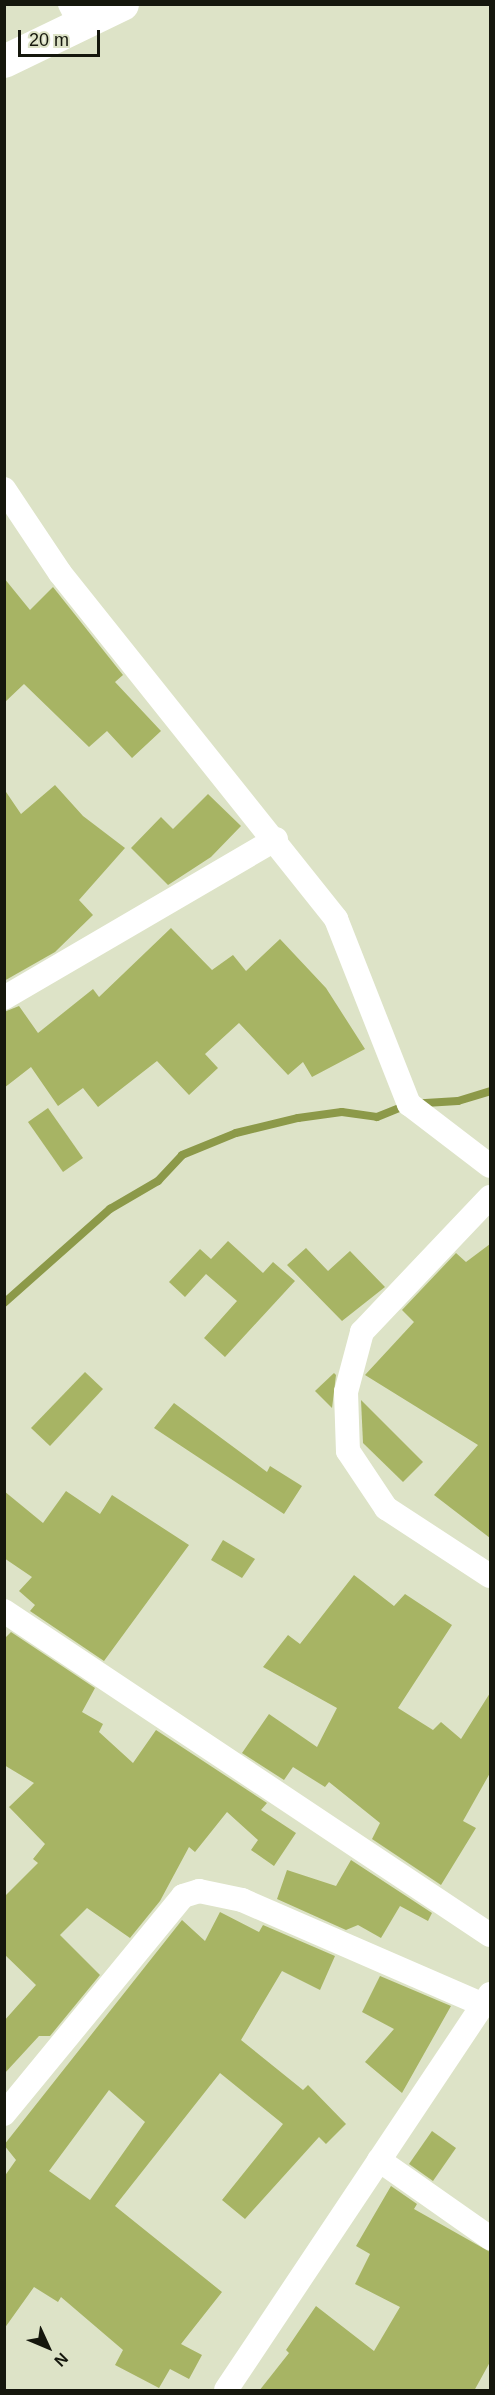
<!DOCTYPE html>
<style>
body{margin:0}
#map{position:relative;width:495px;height:2395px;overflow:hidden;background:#dde3c7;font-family:Helvetica,sans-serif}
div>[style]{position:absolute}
.stream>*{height:8px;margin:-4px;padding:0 4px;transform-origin:4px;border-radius:4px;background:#8c9949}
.building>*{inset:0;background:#a7b464}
.street>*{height:24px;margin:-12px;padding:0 12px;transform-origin:12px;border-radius:12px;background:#fff}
.secondary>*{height:33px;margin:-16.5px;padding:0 16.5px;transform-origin:16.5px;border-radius:16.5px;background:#fff}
span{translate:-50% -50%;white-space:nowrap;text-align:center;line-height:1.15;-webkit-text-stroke:6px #dde3c7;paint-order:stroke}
.frame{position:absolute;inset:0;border:6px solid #15170d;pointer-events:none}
.north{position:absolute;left:18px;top:2317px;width:60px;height:60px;-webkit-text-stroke:4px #dde3c7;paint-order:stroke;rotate:134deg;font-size:16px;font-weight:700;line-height:24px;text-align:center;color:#15170d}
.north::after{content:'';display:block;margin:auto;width:21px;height:27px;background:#15170d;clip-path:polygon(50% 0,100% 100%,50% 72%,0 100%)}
.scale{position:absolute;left:18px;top:30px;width:82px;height:27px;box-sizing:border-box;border:3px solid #15170d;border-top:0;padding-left:8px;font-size:18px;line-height:21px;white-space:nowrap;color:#15170d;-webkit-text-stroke:4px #dde3c7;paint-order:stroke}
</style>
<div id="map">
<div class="stream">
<i style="left:4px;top:1303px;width:142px;rotate:-41.6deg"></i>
<i style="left:110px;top:1209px;width:56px;rotate:-30.3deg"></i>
<i style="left:158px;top:1181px;width:35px;rotate:-47deg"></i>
<i style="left:182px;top:1155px;width:58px;rotate:-22.2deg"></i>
<i style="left:236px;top:1133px;width:64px;rotate:-13.6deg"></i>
<i style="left:298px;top:1118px;width:44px;rotate:-7.8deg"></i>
<i style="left:342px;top:1112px;width:35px;rotate:8deg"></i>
<i style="left:377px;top:1117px;width:35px;rotate:-22deg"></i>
<i style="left:409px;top:1104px;width:49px;rotate:-3.5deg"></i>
<i style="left:458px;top:1101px;width:34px;rotate:-17deg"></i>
</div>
<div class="building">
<i style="clip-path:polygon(4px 578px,30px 610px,53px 587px,123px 675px,115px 682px,161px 731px,132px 758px,107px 731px,89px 747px,24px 684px,4px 703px)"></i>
<i style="clip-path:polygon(55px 785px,83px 816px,125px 848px,79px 900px,93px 915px,55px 952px,4px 981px,4px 789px,21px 814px)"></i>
<i style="clip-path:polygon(208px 794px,241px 826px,211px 857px,168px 885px,131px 848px,161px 817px,173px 829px)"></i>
<i style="clip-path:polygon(171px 928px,212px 970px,233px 955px,246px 971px,280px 939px,326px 988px,365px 1049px,312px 1077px,303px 1062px,288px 1075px,239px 1023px,205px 1054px,218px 1068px,189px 1095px,157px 1061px,98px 1107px,83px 1088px,58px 1106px,31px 1067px,4px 1088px,4px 1012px,19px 1006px,38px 1033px,93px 989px,99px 997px)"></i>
<i style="clip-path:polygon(48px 1108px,83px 1158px,63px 1172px,28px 1122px)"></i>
<i style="clip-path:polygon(228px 1241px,263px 1273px,273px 1262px,295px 1281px,225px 1357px,204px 1338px,237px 1301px,206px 1274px,185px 1297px,169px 1282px,200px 1249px,211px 1259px)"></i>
<i style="clip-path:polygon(490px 1244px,490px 1538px,434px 1495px,478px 1445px,365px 1375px,414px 1322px,402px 1310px,456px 1253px,466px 1262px)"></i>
<i style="clip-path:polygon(306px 1248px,328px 1271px,350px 1251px,385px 1287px,342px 1321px,287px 1265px)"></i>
<i style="clip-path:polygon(85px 1372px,103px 1389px,50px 1446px,31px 1428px)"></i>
<i style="clip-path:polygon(334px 1373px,336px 1375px,332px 1408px,315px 1391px)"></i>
<i style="clip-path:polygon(361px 1400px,423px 1462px,403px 1482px,363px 1443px)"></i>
<i style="clip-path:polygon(174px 1403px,267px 1472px,270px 1466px,302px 1486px,284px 1514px,154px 1428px)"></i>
<i style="clip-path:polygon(4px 1491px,43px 1523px,66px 1491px,100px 1514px,112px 1495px,189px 1545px,104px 1661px,30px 1611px,35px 1605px,19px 1591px,32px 1577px,4px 1558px)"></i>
<i style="clip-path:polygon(223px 1540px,255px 1559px,242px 1578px,211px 1560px)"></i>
<i style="clip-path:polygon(354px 1575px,394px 1606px,405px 1594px,452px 1625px,398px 1708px,433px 1730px,441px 1722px,461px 1739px,490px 1693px,490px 1773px,463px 1821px,476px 1828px,441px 1885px,372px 1839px,380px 1823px,329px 1782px,325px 1787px,293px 1767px,284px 1780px,242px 1753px,269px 1714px,317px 1747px,337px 1708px,263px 1667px,288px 1635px,300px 1644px)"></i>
<i style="clip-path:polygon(11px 1632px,95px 1688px,82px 1712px,103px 1724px,99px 1732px,133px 1763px,156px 1730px,267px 1803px,261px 1810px,296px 1833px,274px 1866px,251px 1850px,258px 1840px,227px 1812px,195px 1852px,189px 1847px,160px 1901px,130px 1938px,87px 1908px,60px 1935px,100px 1975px,50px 2036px,39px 2036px,4px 2074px,4px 2021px,36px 1985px,4px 1954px,4px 1897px,38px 1863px,33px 1859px,45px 1844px,9px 1807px,34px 1783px,4px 1765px,4px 1639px)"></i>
<i style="clip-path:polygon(351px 1860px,432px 1913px,428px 1921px,400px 1906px,381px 1938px,358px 1925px,346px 1930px,277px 1899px,287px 1870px,336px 1886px)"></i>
<i style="clip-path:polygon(evenodd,220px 1912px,259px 1932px,263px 1925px,335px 1956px,320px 1990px,282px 1971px,241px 2040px,303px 2090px,308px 2085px,346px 2124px,326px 2144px,319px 2137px,245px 2219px,222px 2200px,283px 2124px,220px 2073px,115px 2206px,222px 2292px,181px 2344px,202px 2355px,189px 2379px,170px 2369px,159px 2388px,115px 2365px,123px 2350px,61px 2297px,58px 2302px,34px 2287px,4px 2329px,4px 2177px,16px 2160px,4px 2145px,182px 1920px,205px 1941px,220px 1912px,109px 2090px,145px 2122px,90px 2200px,49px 2171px,109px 2090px)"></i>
<i style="clip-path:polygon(380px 1976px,451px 2006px,402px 2093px,365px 2062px,394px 2029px,362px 2012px)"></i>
<i style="clip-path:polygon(432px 2131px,456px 2148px,433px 2181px,409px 2164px)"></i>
<i style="clip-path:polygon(391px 2186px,417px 2204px,414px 2209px,490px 2252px,490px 2362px,474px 2391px,259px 2391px,289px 2353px,286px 2350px,316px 2306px,374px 2351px,400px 2307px,355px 2284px,370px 2254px,356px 2246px)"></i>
</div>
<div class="street">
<i style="left:70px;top:4px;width:22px;rotate:63deg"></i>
<i style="left:4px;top:489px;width:101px;rotate:56.3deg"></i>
<i style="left:60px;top:573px;width:443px;rotate:51.4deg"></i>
<i style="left:336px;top:919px;width:199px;rotate:68.5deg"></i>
<i style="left:409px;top:1104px;width:102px;rotate:37.4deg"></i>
<i style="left:4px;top:998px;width:315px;rotate:-30.3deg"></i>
<i style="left:490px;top:1197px;width:186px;rotate:133.5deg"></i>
<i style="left:362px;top:1332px;width:62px;rotate:104.9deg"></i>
<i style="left:346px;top:1392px;width:59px;rotate:88.1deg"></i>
<i style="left:348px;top:1451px;width:69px;rotate:56.3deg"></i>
<i style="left:386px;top:1508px;width:124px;rotate:33.2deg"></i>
<i style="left:4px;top:1611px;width:584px;rotate:33.69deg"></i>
<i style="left:4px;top:2114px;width:282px;rotate:-50.6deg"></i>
<i style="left:183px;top:1896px;width:17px;rotate:-17deg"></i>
<i style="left:199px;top:1891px;width:44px;rotate:11.8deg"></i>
<i style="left:242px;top:1900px;width:264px;rotate:23.5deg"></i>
<i style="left:379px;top:2160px;width:136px;rotate:35.1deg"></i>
<i style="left:226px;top:2390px;width:476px;rotate:-56.3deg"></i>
</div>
<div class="secondary">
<i style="left:4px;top:61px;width:131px;rotate:-25.8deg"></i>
</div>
<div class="frame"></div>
<div class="north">N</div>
<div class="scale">20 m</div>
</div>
